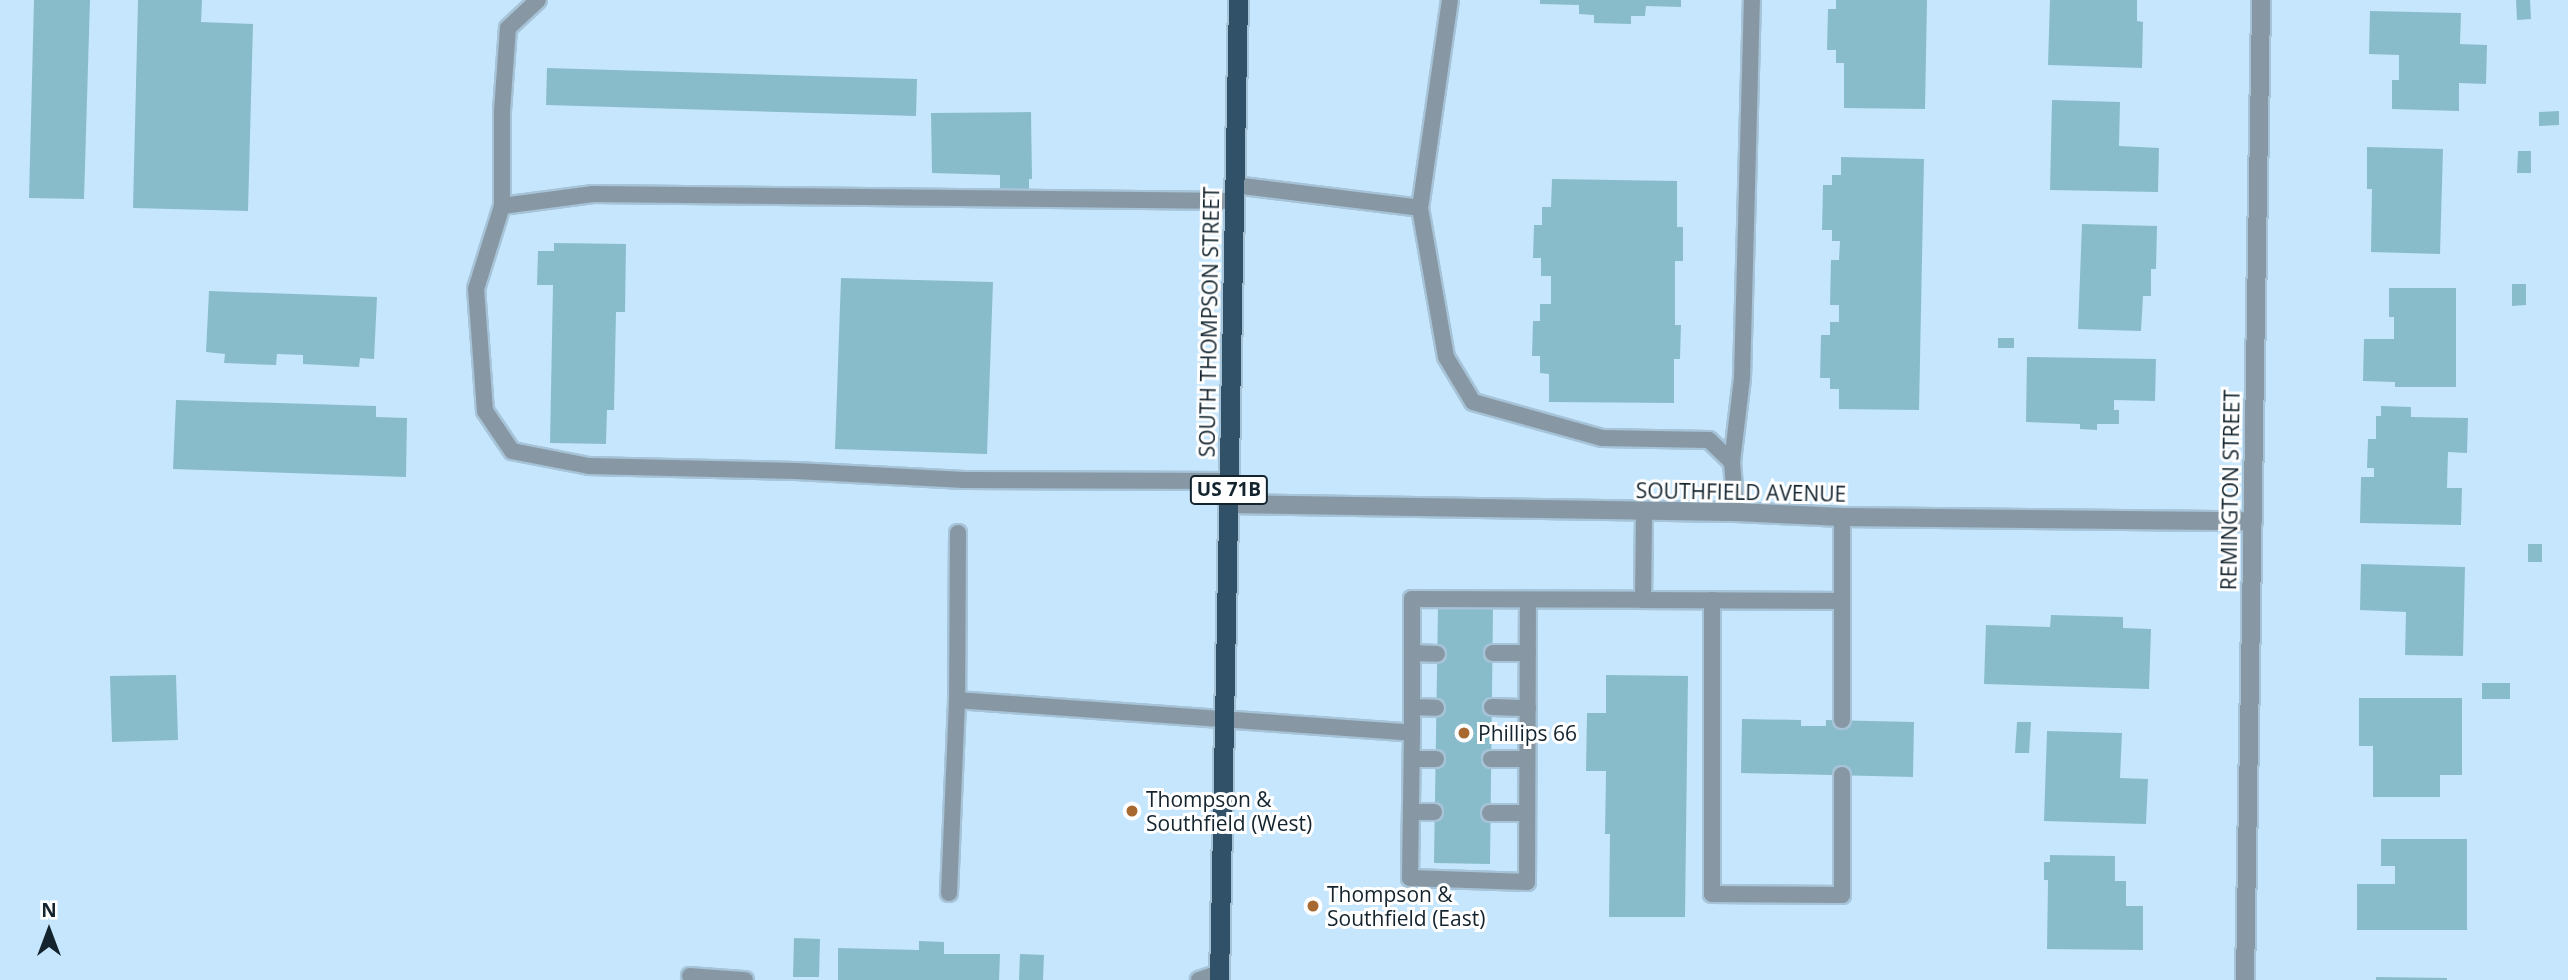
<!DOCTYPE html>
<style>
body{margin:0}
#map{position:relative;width:2568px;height:980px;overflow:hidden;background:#c6e6fd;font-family:"Open Sans",sans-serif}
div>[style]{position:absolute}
.building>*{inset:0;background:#89bccb}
.roads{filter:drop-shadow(2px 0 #a6c3d8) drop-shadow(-2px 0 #a6c3d8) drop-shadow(0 2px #a6c3d8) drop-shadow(0 -2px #a6c3d8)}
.service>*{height:16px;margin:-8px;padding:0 8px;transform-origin:8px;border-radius:8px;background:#8798a4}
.minor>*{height:18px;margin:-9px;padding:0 9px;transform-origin:9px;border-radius:9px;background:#8798a4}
.trunk>*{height:19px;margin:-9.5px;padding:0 9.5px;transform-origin:9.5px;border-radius:9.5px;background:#305167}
.dots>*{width:19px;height:19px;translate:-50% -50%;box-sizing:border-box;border:4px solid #fff;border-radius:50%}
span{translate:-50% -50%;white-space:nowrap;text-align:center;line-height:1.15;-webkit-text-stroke:6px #fff;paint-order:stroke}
.shield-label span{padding:2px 5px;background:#fff;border:2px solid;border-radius:5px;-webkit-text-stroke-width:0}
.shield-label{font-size:19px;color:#14242e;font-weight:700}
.street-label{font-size:21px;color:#14242e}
.poi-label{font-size:21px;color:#14242e}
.left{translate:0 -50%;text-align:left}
.north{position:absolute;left:14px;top:896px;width:70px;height:70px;-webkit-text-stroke:5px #fff;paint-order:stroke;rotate:0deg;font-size:19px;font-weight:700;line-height:28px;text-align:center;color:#14242e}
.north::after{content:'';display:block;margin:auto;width:24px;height:32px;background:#14242e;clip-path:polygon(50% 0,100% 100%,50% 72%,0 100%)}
</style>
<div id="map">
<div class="building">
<i style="clip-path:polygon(34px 0,90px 0,84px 199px,29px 198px)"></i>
<i style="clip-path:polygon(138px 0,202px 0,201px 22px,253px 24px,248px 211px,133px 208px)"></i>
<i style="clip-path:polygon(1540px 0,1681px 0,1681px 7px,1646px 6px,1645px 16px,1631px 16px,1631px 24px,1594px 23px,1594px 15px,1579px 14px,1579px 5px,1540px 4px)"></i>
<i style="clip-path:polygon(1836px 0,1927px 0,1925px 109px,1844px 108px,1844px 63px,1836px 63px,1836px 50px,1827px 50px,1828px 9px,1836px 9px)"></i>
<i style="clip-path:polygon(2050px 0,2137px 0,2137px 21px,2143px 22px,2142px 68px,2048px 65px)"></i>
<i style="clip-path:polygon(2516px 0,2530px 0,2531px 19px,2517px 20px)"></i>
<i style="clip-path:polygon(2370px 11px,2461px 13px,2460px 44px,2487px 45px,2486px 84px,2459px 83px,2459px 111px,2392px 109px,2392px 80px,2399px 80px,2399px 55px,2369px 54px)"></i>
<i style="clip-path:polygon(547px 68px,917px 79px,916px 116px,546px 105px)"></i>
<i style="clip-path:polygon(2052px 100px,2120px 102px,2119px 146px,2159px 148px,2158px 192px,2050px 190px)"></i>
<i style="clip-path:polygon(2559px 111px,2559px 125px,2539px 126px,2539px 112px)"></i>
<i style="clip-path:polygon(1031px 112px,1032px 179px,1029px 179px,1029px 194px,1000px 195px,1000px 175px,932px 173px,931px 113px)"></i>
<i style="clip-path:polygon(2367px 147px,2443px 149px,2440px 254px,2371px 252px,2372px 189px,2367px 189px)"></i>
<i style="clip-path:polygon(2518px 151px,2531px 151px,2531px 173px,2517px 173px)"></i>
<i style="clip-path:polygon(1841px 157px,1924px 159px,1919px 410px,1839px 409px,1839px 389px,1830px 389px,1830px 378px,1820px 378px,1821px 335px,1830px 335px,1830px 322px,1839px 322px,1839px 305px,1830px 305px,1831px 260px,1839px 260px,1840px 241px,1832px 241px,1832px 230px,1822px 230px,1823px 185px,1832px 185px,1832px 175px,1841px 175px)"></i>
<i style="clip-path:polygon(1552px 179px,1677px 181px,1677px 227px,1683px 227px,1683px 261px,1675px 261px,1675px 325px,1681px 325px,1680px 359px,1674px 359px,1674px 403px,1549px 402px,1549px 374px,1540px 373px,1540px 356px,1532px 356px,1533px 321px,1540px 321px,1540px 304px,1551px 304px,1551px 276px,1541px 276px,1541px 258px,1533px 258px,1534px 225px,1542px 225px,1542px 207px,1551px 207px)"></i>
<i style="clip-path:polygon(2082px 224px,2157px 226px,2156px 269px,2151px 269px,2151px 296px,2143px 296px,2141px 331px,2078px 329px)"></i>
<i style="clip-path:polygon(554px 243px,626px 244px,625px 312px,616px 312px,614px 410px,607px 410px,606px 444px,550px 443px,553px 285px,537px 285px,538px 251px,554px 251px)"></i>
<i style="clip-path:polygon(841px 278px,993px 282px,987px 454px,835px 449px)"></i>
<i style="clip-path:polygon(2512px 284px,2526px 284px,2526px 305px,2512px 306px)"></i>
<i style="clip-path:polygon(2389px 288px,2456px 288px,2456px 387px,2395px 387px,2395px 382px,2363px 381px,2364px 339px,2394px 339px,2394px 317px,2389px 317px)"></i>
<i style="clip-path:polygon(209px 291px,377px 297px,374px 359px,360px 358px,359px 367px,303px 364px,303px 355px,277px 354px,276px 365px,224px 363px,225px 354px,206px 352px)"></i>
<i style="clip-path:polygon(1998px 338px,2014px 338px,2014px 348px,1998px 348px)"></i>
<i style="clip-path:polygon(2027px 357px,2156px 359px,2155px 401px,2114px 400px,2114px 410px,2119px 410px,2119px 424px,2097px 424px,2097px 430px,2080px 429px,2080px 424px,2026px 422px)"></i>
<i style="clip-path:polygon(176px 400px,376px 406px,376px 417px,407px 418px,406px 477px,173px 469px)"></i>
<i style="clip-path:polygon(2381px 406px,2411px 407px,2411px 417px,2468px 418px,2467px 453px,2448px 452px,2447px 488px,2462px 488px,2461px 525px,2360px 523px,2361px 477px,2374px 477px,2374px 468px,2367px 468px,2368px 439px,2376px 439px,2376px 416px,2381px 416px)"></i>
<i style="clip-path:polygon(2528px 544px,2542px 544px,2542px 562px,2528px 562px)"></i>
<i style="clip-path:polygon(2361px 564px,2465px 567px,2463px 656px,2405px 655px,2406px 612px,2360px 610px)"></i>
<i style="clip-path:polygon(1438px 606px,1493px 608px,1490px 864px,1434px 863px)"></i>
<i style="clip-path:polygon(2051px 615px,2123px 617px,2123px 628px,2151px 629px,2149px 689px,1984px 684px,1986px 625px,2050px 627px)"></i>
<i style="clip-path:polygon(176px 675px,178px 740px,112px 742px,110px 676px)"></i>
<i style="clip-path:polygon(1606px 675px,1688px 676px,1685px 917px,1609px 917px,1610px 834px,1605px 834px,1606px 771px,1586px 771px,1587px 713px,1606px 713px)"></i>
<i style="clip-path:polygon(2482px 683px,2510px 683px,2510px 699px,2482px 699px)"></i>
<i style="clip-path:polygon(2359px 698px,2462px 698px,2462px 775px,2440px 775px,2440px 797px,2373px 797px,2373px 746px,2359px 746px)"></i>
<i style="clip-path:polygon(1742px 719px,1801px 720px,1801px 726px,1826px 726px,1826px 720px,1914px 722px,1913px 777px,1741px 773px)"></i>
<i style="clip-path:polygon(2017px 722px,2031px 722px,2029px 753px,2015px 753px)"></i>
<i style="clip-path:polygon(2047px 731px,2122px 733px,2120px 778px,2148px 779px,2146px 824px,2044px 821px)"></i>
<i style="clip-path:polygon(2381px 839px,2467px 839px,2467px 930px,2357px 930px,2357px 884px,2395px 884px,2395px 866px,2381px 866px)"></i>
<i style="clip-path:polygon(2050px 855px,2115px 856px,2115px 881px,2126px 881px,2126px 906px,2143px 906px,2143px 950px,2047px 949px,2048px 880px,2044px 880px,2044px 862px,2050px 862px)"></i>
<i style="clip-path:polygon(794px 938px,820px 939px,819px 977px,793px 977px)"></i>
<i style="clip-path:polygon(919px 941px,944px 942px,944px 954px,1000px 954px,999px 980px,838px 980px,838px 948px,919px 950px)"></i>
<i style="clip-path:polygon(1020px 954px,1044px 955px,1043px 980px,1019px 980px)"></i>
<i style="clip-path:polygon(2376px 977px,2447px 978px,2447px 980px,2376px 980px)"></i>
</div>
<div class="roads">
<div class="service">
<i style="left:1234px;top:185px;width:187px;rotate:7deg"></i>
<i style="left:1420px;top:208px;width:151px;rotate:80.1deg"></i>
<i style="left:1446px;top:357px;width:52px;rotate:59deg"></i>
<i style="left:1473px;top:402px;width:134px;rotate:15.6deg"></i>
<i style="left:1602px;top:438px;width:107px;rotate:1.1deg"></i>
<i style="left:1709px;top:440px;width:32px;rotate:44deg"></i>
<i style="left:1732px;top:462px;width:50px;rotate:85.4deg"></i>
<i style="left:502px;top:206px;width:95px;rotate:-90deg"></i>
<i style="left:502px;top:111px;width:83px;rotate:-85.9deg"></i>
<i style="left:508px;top:28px;width:41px;rotate:-43deg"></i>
<i style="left:1420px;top:208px;width:210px;rotate:-81.8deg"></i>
<i style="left:1732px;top:462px;width:85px;rotate:-83.2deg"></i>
<i style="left:1742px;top:378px;width:378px;rotate:-88.5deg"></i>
<i style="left:1229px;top:481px;width:265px;rotate:-179.8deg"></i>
<i style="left:964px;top:480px;width:168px;rotate:-176.9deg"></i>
<i style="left:796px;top:471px;width:207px;rotate:-178.6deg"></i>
<i style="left:589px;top:466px;width:78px;rotate:-169deg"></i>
<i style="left:512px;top:451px;width:48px;rotate:-124deg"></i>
<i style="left:485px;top:411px;width:122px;rotate:-94.2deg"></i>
<i style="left:476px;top:289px;width:87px;rotate:-72.6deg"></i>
<i style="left:502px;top:206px;width:92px;rotate:-7.5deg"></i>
<i style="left:593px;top:194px;width:641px;rotate:0.63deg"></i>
<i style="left:958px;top:533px;width:167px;rotate:90.3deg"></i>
<i style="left:957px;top:700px;width:456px;rotate:4.1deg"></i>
<i style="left:1412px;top:733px;width:134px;rotate:-90deg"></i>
<i style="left:1412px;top:599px;width:231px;rotate:0.2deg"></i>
<i style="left:1643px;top:600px;width:88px;rotate:-89.3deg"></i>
<i style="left:1643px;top:600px;width:199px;rotate:0.3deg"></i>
<i style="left:1842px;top:601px;width:84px;rotate:-90deg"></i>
<i style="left:1712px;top:600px;width:294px;rotate:90deg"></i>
<i style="left:1712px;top:894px;width:130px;rotate:0.4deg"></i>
<i style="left:1842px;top:895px;width:120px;rotate:-90deg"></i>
<i style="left:1412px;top:653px;width:25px;rotate:2deg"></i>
<i style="left:1493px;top:653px;width:35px"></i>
<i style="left:1412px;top:707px;width:24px;rotate:2deg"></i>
<i style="left:1492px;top:707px;width:36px;rotate:2deg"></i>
<i style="left:1842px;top:720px;width:119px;rotate:-90deg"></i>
<i style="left:1412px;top:733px;width:145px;rotate:90.8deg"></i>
<i style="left:1410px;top:878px;width:117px;rotate:2deg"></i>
<i style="left:1527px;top:882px;width:282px;rotate:-89.8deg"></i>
<i style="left:1412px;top:759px;width:24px"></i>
<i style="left:1491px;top:759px;width:36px"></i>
<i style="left:1411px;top:812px;width:23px"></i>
<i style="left:1490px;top:813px;width:37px"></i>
<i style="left:949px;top:893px;width:193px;rotate:-87.6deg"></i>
<i style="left:690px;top:976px;width:55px;rotate:4.2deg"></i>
<i style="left:1199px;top:980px;width:21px;rotate:-19deg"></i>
</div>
<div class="minor">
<i style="left:1228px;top:504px;width:508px;rotate:0.9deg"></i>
<i style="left:1736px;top:512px;width:106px;rotate:2.7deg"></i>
<i style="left:1842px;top:517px;width:411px;rotate:0.6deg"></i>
<i style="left:2245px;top:980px;width:980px;rotate:-89.06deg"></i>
</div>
<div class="trunk">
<i style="left:1219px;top:980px;width:980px;rotate:-88.89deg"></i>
</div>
</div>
<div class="dots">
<i style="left:1464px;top:733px;background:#a86931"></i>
<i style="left:1132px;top:811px;background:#a86931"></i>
<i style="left:1313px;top:906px;background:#a86931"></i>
</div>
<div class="shield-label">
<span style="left:1229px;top:490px">US 71B</span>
</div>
<div class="street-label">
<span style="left:1209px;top:322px;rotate:-89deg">SOUTH THOMPSON STREET</span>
<span style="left:2230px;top:490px;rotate:-89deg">REMINGTON STREET</span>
<span style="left:1741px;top:492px;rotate:1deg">SOUTHFIELD AVENUE</span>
</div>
<div class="poi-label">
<span class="left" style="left:1478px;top:733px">Phillips 66</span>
<span class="left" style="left:1146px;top:811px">Thompson &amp;<br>Southfield (West)</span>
<span class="left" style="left:1327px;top:906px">Thompson &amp;<br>Southfield (East)</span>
</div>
<div class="north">N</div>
</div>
